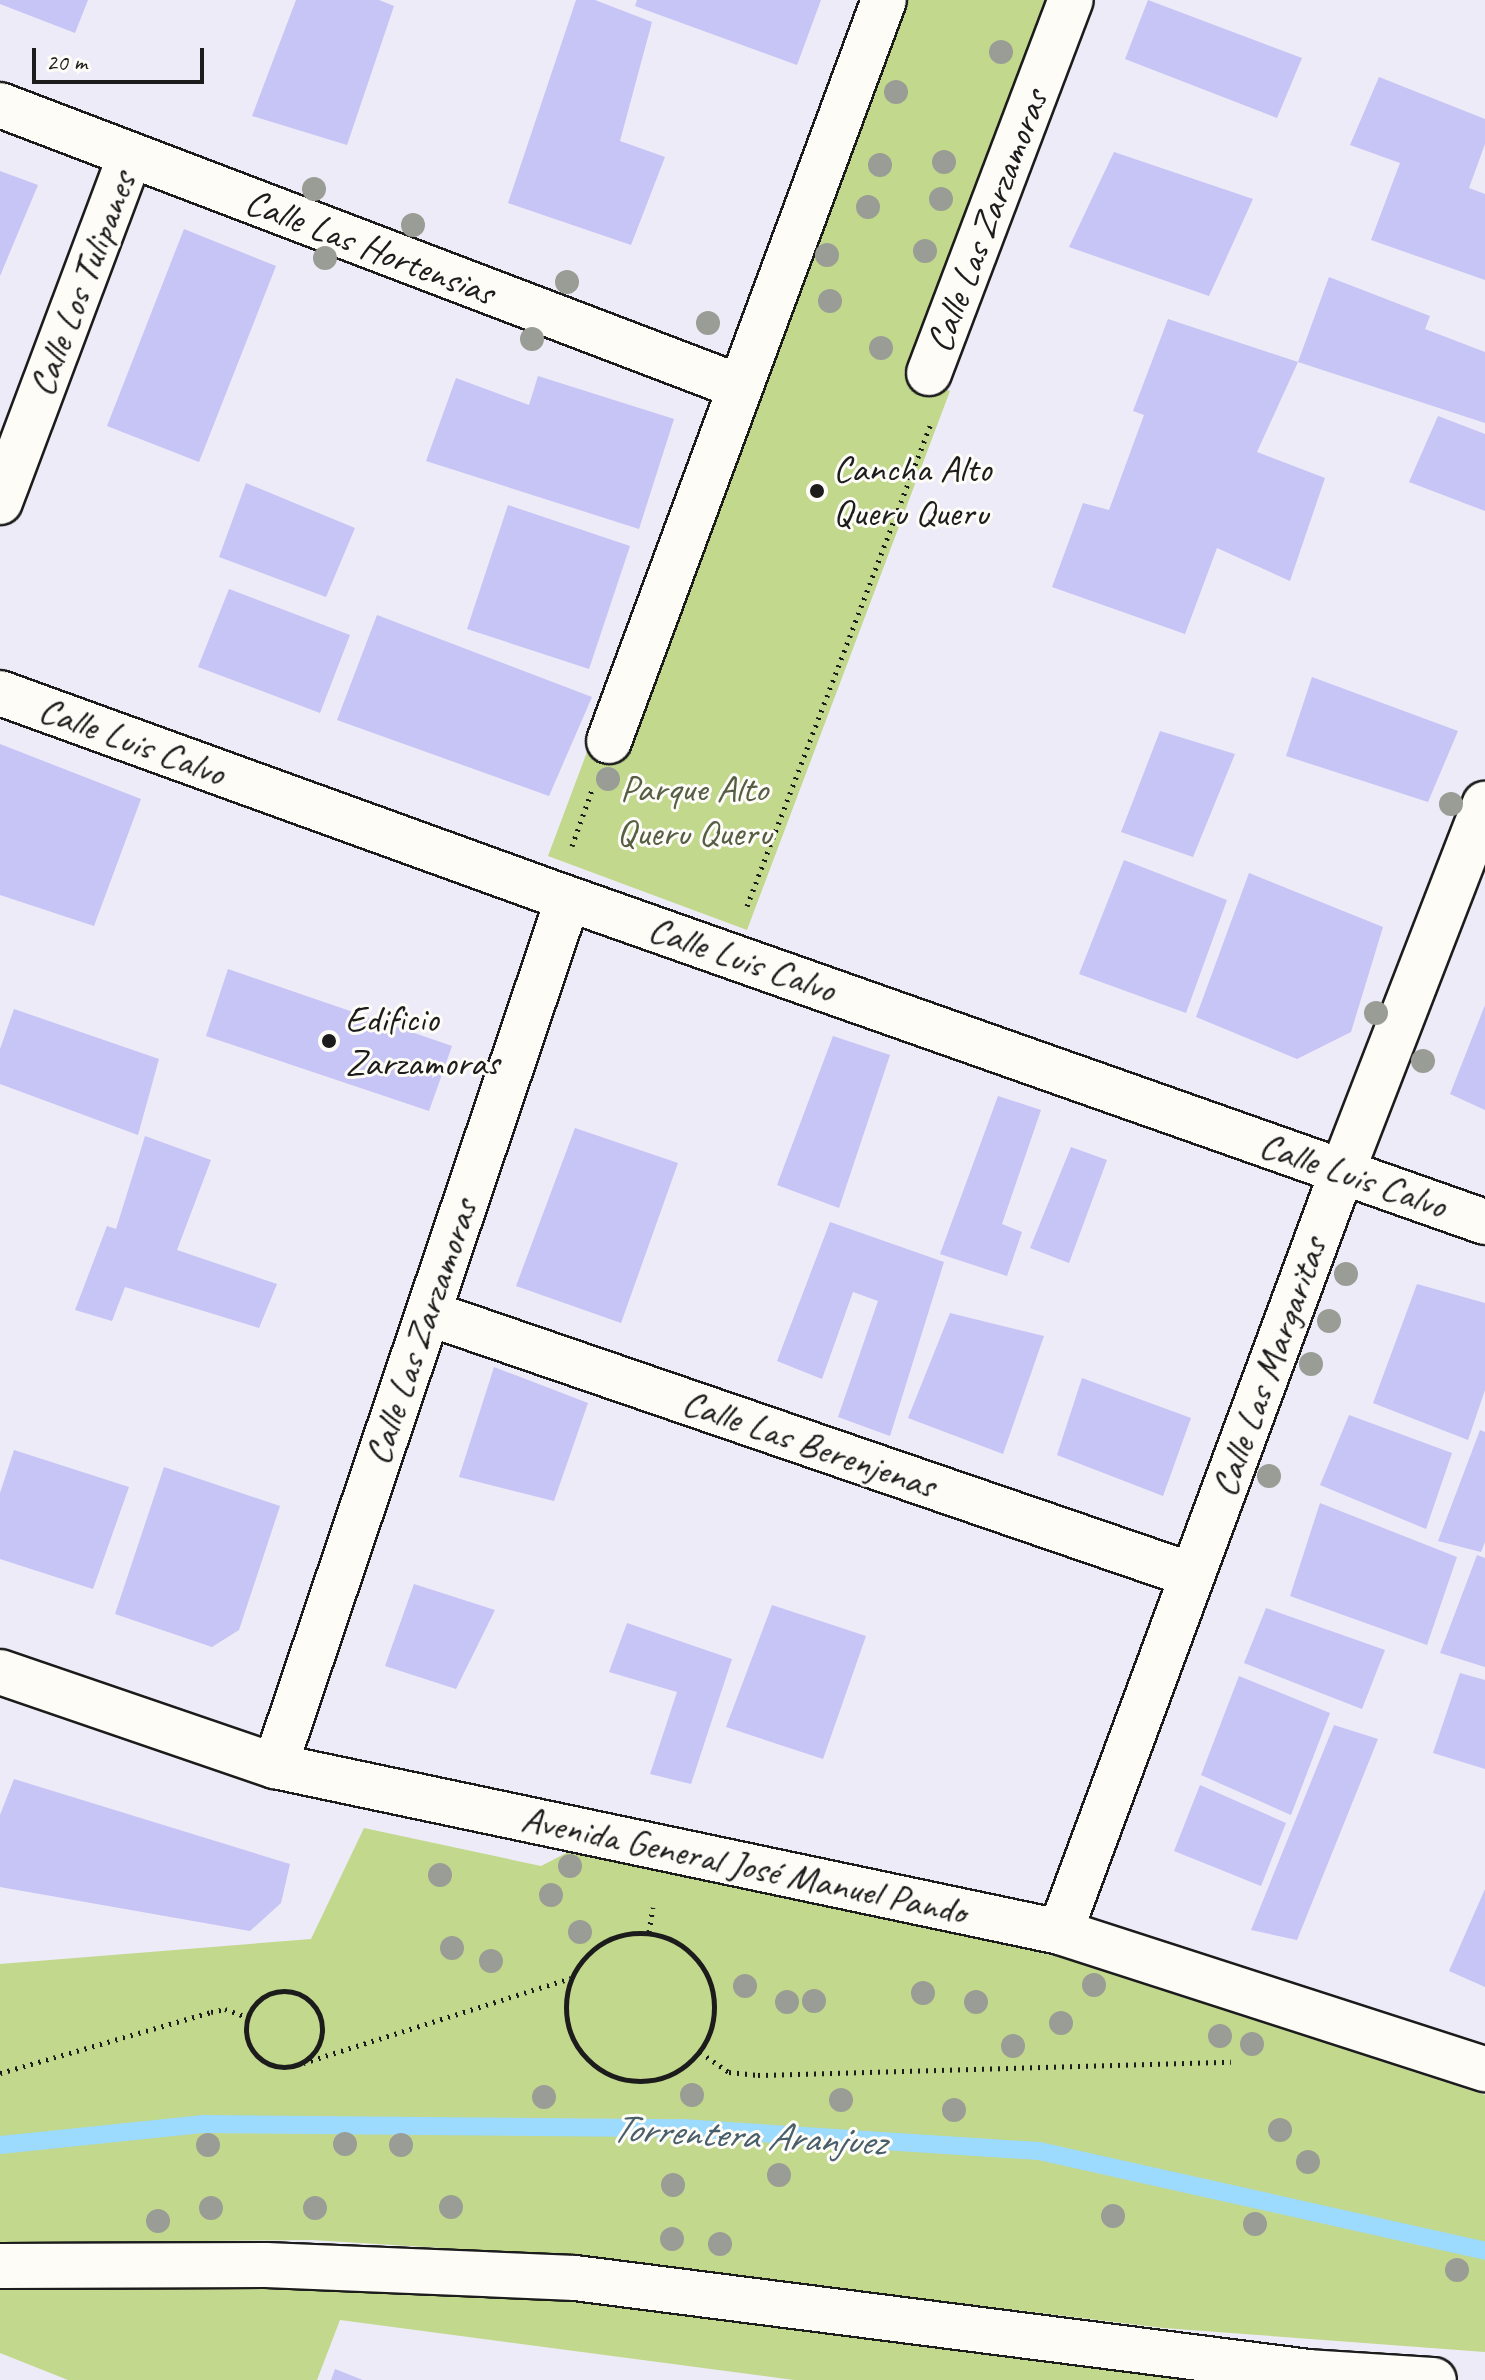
<!DOCTYPE html>
<meta charset="utf-8">
<style>
body{margin:0}
#map{position:relative;width:1485px;height:2380px;overflow:hidden;background:#edebf7;font-family:Caveat,sans-serif}
div>[style]{position:absolute}
.green>*{inset:0;background:#c2d88d}
.stream>*{height:18px;margin:-9px;padding:0 9px;transform-origin:9px;border-radius:9px;background:#9cdafe}
.building>*{inset:0;background:#c7c4f6}
.path>*{height:5px;margin-top:-2.5px;transform-origin:0;background:repeating-linear-gradient(90deg,#1c1c1c 0 2px,transparent 0 8px)}
.path>.ring{margin:-2.5px;padding:0;box-sizing:content-box;background:none;border:5px solid #1c1c1c;border-radius:50%}
.roads{filter:drop-shadow(2px 0 #1c1c1c) drop-shadow(-2px 0 #1c1c1c) drop-shadow(0 2px #1c1c1c) drop-shadow(0 -2px #1c1c1c)}
.minor>*{height:44px;margin:-22px;padding:0 22px;transform-origin:22px;border-radius:22px;background:#fdfcf7}
.trees>*{width:24px;height:24px;margin:-12px;border-radius:50%;background:#9a9d95}
.dots>*{width:22px;height:22px;translate:-50% -50%;box-sizing:border-box;border:4px solid #fdfcf7;border-radius:50%}
span{translate:-50% -50%;white-space:nowrap;text-align:center;line-height:1.15;-webkit-text-stroke:6px #fdfcf7;paint-order:stroke}
.street-label{font-size:38px;color:#1c1c1c}
.poi-label{font-size:38px;color:#1c1c1c}
.left{translate:0 -50%;text-align:left}
.park-label{font-size:38px;color:#565e44}
.water-label{font-size:40px;color:#495e6b;font-style:italic}
.scale{position:absolute;left:32px;top:48px;width:172px;height:36px;box-sizing:border-box;border:4px solid #1c1c1c;border-top:0;padding-left:10px;font-size:24px;line-height:28px;white-space:nowrap;color:#1c1c1c;-webkit-text-stroke:6px #fdfcf7;paint-order:stroke}
</style>
<div id="map">
<div class="green">
<i style="clip-path:polygon(908px 0,1048px 0,904px 373px,950px 391px,747px 930px,548px 856px,593px 736px,779px 344px)"></i>
<i style="clip-path:polygon(364px 1828px,541px 1866px,578px 1847px,1059px 1957px,1485px 2095px,1485px 2352px,1163px 2328px,573px 2256px,312px 2240px,0 2243px,0 1964px,311px 1939px)"></i>
<i style="clip-path:polygon(0 2281px,354px 2283px,561px 2298px,1199px 2380px,794px 2380px,340px 2320px,317px 2380px,68px 2380px,0 2353px)"></i>
</div>
<div class="stream">
<i style="left:0;top:2145px;width:203px;rotate:-5.9deg"></i>
<i style="left:202px;top:2124px;width:480px;rotate:0.5deg"></i>
<i style="left:682px;top:2128px;width:358px;rotate:3.7deg"></i>
<i style="left:1039px;top:2151px;width:457px;rotate:12.6deg"></i>
</div>
<div class="building">
<i style="clip-path:polygon(0 0,88px 0,75px 33px,0 4px)"></i>
<i style="clip-path:polygon(296px 0,379px 0,394px 6px,347px 145px,252px 116px)"></i>
<i style="clip-path:polygon(576px 0,595px 0,652px 22px,620px 141px,665px 157px,631px 245px,508px 203px)"></i>
<i style="clip-path:polygon(637px 0,821px 0,797px 65px,635px 6px)"></i>
<i style="clip-path:polygon(1148px 0,1302px 58px,1277px 118px,1125px 59px)"></i>
<i style="clip-path:polygon(1379px 77px,1485px 119px,1485px 144px,1469px 188px,1485px 194px,1485px 280px,1371px 240px,1400px 163px,1350px 145px)"></i>
<i style="clip-path:polygon(1114px 152px,1253px 199px,1209px 296px,1069px 247px)"></i>
<i style="clip-path:polygon(0 171px,38px 185px,0 276px)"></i>
<i style="clip-path:polygon(184px 229px,276px 266px,199px 462px,107px 426px)"></i>
<i style="clip-path:polygon(1329px 277px,1430px 316px,1425px 329px,1485px 352px,1485px 423px,1298px 362px)"></i>
<i style="clip-path:polygon(1168px 319px,1298px 362px,1257px 452px,1325px 478px,1290px 581px,1217px 548px,1185px 634px,1052px 587px,1083px 503px,1109px 510px,1144px 415px,1133px 411px)"></i>
<i style="clip-path:polygon(538px 376px,674px 419px,639px 529px,426px 461px,456px 378px,529px 405px)"></i>
<i style="clip-path:polygon(1438px 416px,1485px 434px,1485px 511px,1409px 482px)"></i>
<i style="clip-path:polygon(246px 483px,355px 528px,326px 597px,219px 557px)"></i>
<i style="clip-path:polygon(508px 505px,630px 546px,589px 669px,467px 629px)"></i>
<i style="clip-path:polygon(229px 589px,350px 635px,320px 713px,198px 667px)"></i>
<i style="clip-path:polygon(377px 615px,592px 697px,549px 796px,337px 720px)"></i>
<i style="clip-path:polygon(1312px 677px,1458px 731px,1428px 802px,1286px 756px)"></i>
<i style="clip-path:polygon(1160px 731px,1235px 754px,1193px 857px,1121px 832px)"></i>
<i style="clip-path:polygon(0 744px,141px 799px,94px 926px,0 895px)"></i>
<i style="clip-path:polygon(1124px 860px,1227px 900px,1186px 1013px,1079px 974px)"></i>
<i style="clip-path:polygon(1249px 873px,1383px 927px,1351px 1032px,1297px 1059px,1196px 1017px)"></i>
<i style="clip-path:polygon(228px 969px,452px 1046px,429px 1111px,206px 1036px)"></i>
<i style="clip-path:polygon(1485px 1005px,1485px 1110px,1450px 1094px)"></i>
<i style="clip-path:polygon(14px 1009px,159px 1059px,138px 1135px,0 1084px,0 1049px)"></i>
<i style="clip-path:polygon(833px 1036px,890px 1055px,839px 1208px,777px 1185px)"></i>
<i style="clip-path:polygon(998px 1096px,1041px 1110px,1002px 1224px,1022px 1232px,1007px 1276px,940px 1254px)"></i>
<i style="clip-path:polygon(575px 1128px,678px 1163px,621px 1323px,516px 1286px)"></i>
<i style="clip-path:polygon(145px 1136px,211px 1160px,177px 1250px,277px 1284px,259px 1328px,125px 1287px,112px 1321px,75px 1310px,107px 1226px,116px 1229px)"></i>
<i style="clip-path:polygon(1071px 1147px,1107px 1160px,1069px 1263px,1030px 1248px)"></i>
<i style="clip-path:polygon(830px 1222px,944px 1262px,890px 1436px,838px 1417px,878px 1301px,853px 1292px,822px 1379px,777px 1361px)"></i>
<i style="clip-path:polygon(1417px 1284px,1485px 1303px,1485px 1390px,1468px 1440px,1373px 1403px)"></i>
<i style="clip-path:polygon(950px 1313px,1044px 1336px,1003px 1454px,908px 1418px)"></i>
<i style="clip-path:polygon(494px 1367px,588px 1403px,554px 1501px,459px 1477px)"></i>
<i style="clip-path:polygon(1082px 1378px,1191px 1418px,1163px 1496px,1057px 1455px)"></i>
<i style="clip-path:polygon(1349px 1415px,1452px 1453px,1426px 1529px,1320px 1485px)"></i>
<i style="clip-path:polygon(1480px 1430px,1485px 1432px,1485px 1542px,1481px 1552px,1438px 1541px)"></i>
<i style="clip-path:polygon(14px 1450px,129px 1487px,93px 1589px,0 1559px,0 1493px)"></i>
<i style="clip-path:polygon(164px 1467px,280px 1506px,239px 1630px,212px 1647px,115px 1614px)"></i>
<i style="clip-path:polygon(1320px 1503px,1457px 1557px,1427px 1645px,1290px 1596px)"></i>
<i style="clip-path:polygon(1477px 1555px,1485px 1558px,1485px 1667px,1440px 1653px)"></i>
<i style="clip-path:polygon(414px 1584px,495px 1610px,456px 1689px,385px 1666px)"></i>
<i style="clip-path:polygon(772px 1605px,866px 1636px,823px 1759px,726px 1727px)"></i>
<i style="clip-path:polygon(1266px 1608px,1385px 1650px,1362px 1709px,1244px 1663px)"></i>
<i style="clip-path:polygon(627px 1623px,732px 1659px,691px 1784px,650px 1774px,677px 1692px,609px 1672px)"></i>
<i style="clip-path:polygon(1460px 1673px,1485px 1680px,1485px 1769px,1433px 1753px)"></i>
<i style="clip-path:polygon(1239px 1676px,1330px 1713px,1291px 1815px,1201px 1775px)"></i>
<i style="clip-path:polygon(1334px 1725px,1378px 1739px,1297px 1940px,1251px 1930px)"></i>
<i style="clip-path:polygon(14px 1779px,290px 1864px,281px 1903px,250px 1931px,0 1887px,0 1815px)"></i>
<i style="clip-path:polygon(1200px 1785px,1286px 1823px,1261px 1886px,1174px 1851px)"></i>
<i style="clip-path:polygon(1485px 1889px,1485px 1987px,1449px 1971px)"></i>
<i style="clip-path:polygon(335px 2369px,363px 2380px,331px 2380px)"></i>
</div>
<div class="path">
<i style="left:572px;top:846px;width:63px;rotate:-70.4deg"></i>
<i style="left:747px;top:906px;width:514px;rotate:-69.13deg"></i>
<i style="left:649px;top:1932px;width:25px;rotate:-81deg"></i>
<i class="ring" style="left:566px;top:1933px;width:143px;height:143px"></i>
<i class="ring" style="left:246px;top:1991px;width:71px;height:71px"></i>
<i style="left:700px;top:2052px;width:35px;rotate:35deg"></i>
<i style="left:729px;top:2072px;width:29px;rotate:6deg"></i>
<i style="left:758px;top:2075px;width:473px;rotate:-1.6deg"></i>
<i style="left:303px;top:2063px;width:281px;rotate:-17.6deg"></i>
<i style="left:0;top:2073px;width:220px;rotate:-16.1deg"></i>
<i style="left:211px;top:2012px;width:14px;rotate:-12deg"></i>
<i style="left:225px;top:2009px;width:23px;rotate:20deg"></i>
</div>
<div class="roads">
<div class="minor">
<i style="left:0;top:105px;width:792px;rotate:20.86deg"></i>
<i style="left:929px;top:373px;width:399px;rotate:-69.2deg"></i>
<i style="left:0;top:502px;width:370px;rotate:-69.4deg"></i>
<i style="left:0;top:693px;width:590px;rotate:19.91deg"></i>
<i style="left:555px;top:894px;width:986px;rotate:19.43deg"></i>
<i style="left:609px;top:741px;width:790px;rotate:-69.64deg"></i>
<i style="left:428px;top:1313px;width:807px;rotate:18.95deg"></i>
<i style="left:0;top:1672px;width:291px;rotate:18.9deg"></i>
<i style="left:275px;top:1766px;width:802px;rotate:11.94deg"></i>
<i style="left:1060px;top:1932px;width:447px;rotate:17.9deg"></i>
<i style="left:275px;top:1766px;width:915px;rotate:-71.33deg"></i>
<i style="left:1060px;top:1932px;width:811px;rotate:-69.64deg"></i>
<i style="left:1342px;top:1172px;width:395px;rotate:-68.8deg"></i>
<i style="left:0;top:2266px;width:266px;rotate:-0.2deg"></i>
<i style="left:266px;top:2265px;width:309px;rotate:2.4deg"></i>
<i style="left:575px;top:2278px;width:740px;rotate:7.3deg"></i>
<i style="left:1309px;top:2372px;width:125px;rotate:3.7deg"></i>
</div>
</div>
<div class="trees">
<i style="left:1001px;top:52px"></i>
<i style="left:896px;top:92px"></i>
<i style="left:944px;top:162px"></i>
<i style="left:880px;top:165px"></i>
<i style="left:314px;top:189px"></i>
<i style="left:941px;top:199px"></i>
<i style="left:868px;top:207px"></i>
<i style="left:413px;top:225px"></i>
<i style="left:925px;top:251px"></i>
<i style="left:827px;top:255px"></i>
<i style="left:325px;top:258px"></i>
<i style="left:567px;top:282px"></i>
<i style="left:830px;top:301px"></i>
<i style="left:708px;top:323px"></i>
<i style="left:532px;top:339px"></i>
<i style="left:881px;top:348px"></i>
<i style="left:608px;top:779px"></i>
<i style="left:1451px;top:804px"></i>
<i style="left:1376px;top:1013px"></i>
<i style="left:1423px;top:1061px"></i>
<i style="left:1346px;top:1274px"></i>
<i style="left:1329px;top:1321px"></i>
<i style="left:1311px;top:1364px"></i>
<i style="left:1269px;top:1476px"></i>
<i style="left:570px;top:1866px"></i>
<i style="left:440px;top:1875px"></i>
<i style="left:551px;top:1895px"></i>
<i style="left:580px;top:1932px"></i>
<i style="left:452px;top:1948px"></i>
<i style="left:491px;top:1961px"></i>
<i style="left:1094px;top:1985px"></i>
<i style="left:745px;top:1986px"></i>
<i style="left:923px;top:1993px"></i>
<i style="left:814px;top:2001px"></i>
<i style="left:787px;top:2002px"></i>
<i style="left:976px;top:2002px"></i>
<i style="left:1061px;top:2023px"></i>
<i style="left:1220px;top:2036px"></i>
<i style="left:1252px;top:2044px"></i>
<i style="left:1013px;top:2046px"></i>
<i style="left:692px;top:2095px"></i>
<i style="left:544px;top:2097px"></i>
<i style="left:841px;top:2100px"></i>
<i style="left:954px;top:2110px"></i>
<i style="left:1280px;top:2130px"></i>
<i style="left:345px;top:2144px"></i>
<i style="left:208px;top:2145px"></i>
<i style="left:401px;top:2145px"></i>
<i style="left:1308px;top:2162px"></i>
<i style="left:779px;top:2175px"></i>
<i style="left:673px;top:2185px"></i>
<i style="left:451px;top:2207px"></i>
<i style="left:211px;top:2208px"></i>
<i style="left:315px;top:2208px"></i>
<i style="left:1113px;top:2216px"></i>
<i style="left:158px;top:2221px"></i>
<i style="left:1255px;top:2224px"></i>
<i style="left:672px;top:2239px"></i>
<i style="left:720px;top:2244px"></i>
<i style="left:1457px;top:2270px"></i>
</div>
<div class="dots">
<i style="left:817px;top:491px;background:#1c1c1c"></i>
<i style="left:329px;top:1041px;background:#1c1c1c"></i>
</div>
<div class="street-label">
<span style="left:987px;top:221px;rotate:-69deg">Calle Las Zarzamoras</span>
<span style="left:370px;top:247px;rotate:21deg">Calle Las Hortensias</span>
<span style="left:82px;top:284px;rotate:-69deg">Calle Los Tulipanes</span>
<span style="left:132px;top:741px;rotate:20deg">Calle Luis Calvo</span>
<span style="left:742px;top:959px;rotate:19deg">Calle Luis Calvo</span>
<span style="left:1353px;top:1175px;rotate:19deg">Calle Luis Calvo</span>
<span style="left:421px;top:1332px;rotate:-71deg">Calle Las Zarzamoras</span>
<span style="left:1269px;top:1367px;rotate:-70deg">Calle Las Margaritas</span>
<span style="left:809px;top:1444px;rotate:19deg">Calle Las Berenjenas</span>
<span style="left:744px;top:1865px;rotate:12deg">Avenida General José Manuel Pando</span>
</div>
<div class="poi-label">
<span class="left" style="left:833px;top:491px">Cancha Alto<br>Queru Queru</span>
<span class="left" style="left:345px;top:1041px">Edificio<br>Zarzamoras</span>
</div>
<div class="park-label">
<span style="left:694px;top:811px">Parque Alto<br>Queru Queru</span>
</div>
<div class="water-label">
<span style="left:748px;top:2135px;rotate:3deg">Torrentera Aranjuez</span>
</div>
<div class="scale">20 m</div>
</div>
